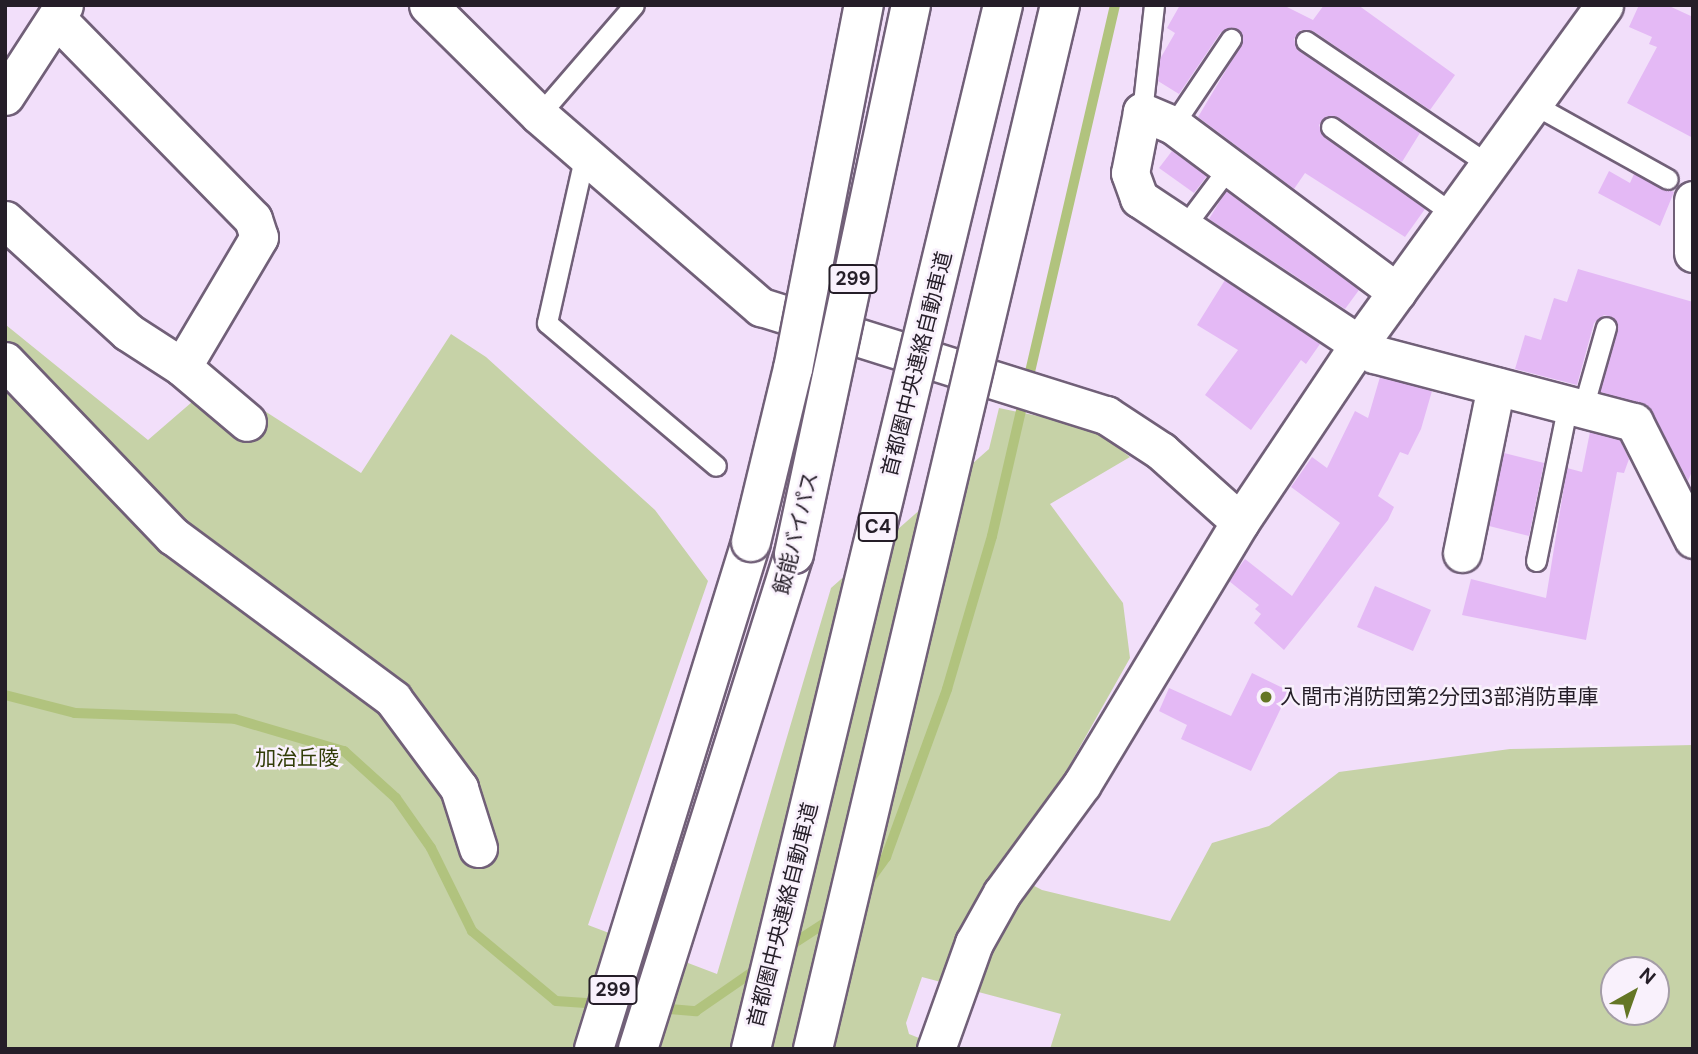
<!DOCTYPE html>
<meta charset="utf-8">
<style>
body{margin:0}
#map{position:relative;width:1698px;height:1054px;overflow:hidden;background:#f2dffa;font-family:"DM Sans","Noto Sans JP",sans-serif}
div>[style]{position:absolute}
.green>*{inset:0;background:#c6d2a7}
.stream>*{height:10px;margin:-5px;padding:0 5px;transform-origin:5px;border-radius:5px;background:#b1c37e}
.building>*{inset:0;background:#e4b9f5}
.roads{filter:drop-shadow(2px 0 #716078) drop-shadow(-2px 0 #716078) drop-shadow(0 2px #716078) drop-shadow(0 -2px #716078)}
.service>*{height:19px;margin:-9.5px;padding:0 9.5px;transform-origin:9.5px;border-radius:9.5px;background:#fff}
.minor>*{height:37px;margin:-18.5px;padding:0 18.5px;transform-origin:18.5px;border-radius:18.5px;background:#fff}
.trunk>*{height:38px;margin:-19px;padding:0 19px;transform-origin:19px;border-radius:19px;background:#fff}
.bridges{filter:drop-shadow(2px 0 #716078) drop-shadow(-2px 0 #716078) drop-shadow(0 2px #716078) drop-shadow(0 -2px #716078)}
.trunk-bridge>*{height:38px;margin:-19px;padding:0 19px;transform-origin:19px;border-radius:19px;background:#fff}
.motorway-bridge>*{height:38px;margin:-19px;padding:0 19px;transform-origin:19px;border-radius:19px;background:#fff}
.dots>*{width:19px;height:19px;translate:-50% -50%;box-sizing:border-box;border:4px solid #f9f1fc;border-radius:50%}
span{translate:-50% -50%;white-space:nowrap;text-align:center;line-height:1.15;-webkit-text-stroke:5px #f9f1fc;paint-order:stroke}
.shield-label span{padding:2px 5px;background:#f9f1fc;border:2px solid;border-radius:5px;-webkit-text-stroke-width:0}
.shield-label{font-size:19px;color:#251e28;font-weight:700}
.street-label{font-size:21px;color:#251e28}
.poi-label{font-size:21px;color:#251e28}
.left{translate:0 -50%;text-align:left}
.park-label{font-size:21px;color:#313c07}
.frame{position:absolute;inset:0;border:7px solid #251e28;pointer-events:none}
.north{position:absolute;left:1600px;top:956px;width:70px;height:70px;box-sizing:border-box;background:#f9f1fc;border:2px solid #a49da7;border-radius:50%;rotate:40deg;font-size:19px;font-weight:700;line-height:28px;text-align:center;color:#251e28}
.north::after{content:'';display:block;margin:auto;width:24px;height:32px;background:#647625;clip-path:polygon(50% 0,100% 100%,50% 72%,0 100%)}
</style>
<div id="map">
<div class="green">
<i style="clip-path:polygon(evenodd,6px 325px,148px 440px,192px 402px,260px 408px,361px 473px,451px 334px,486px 357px,655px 510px,708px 581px,588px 925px,717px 974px,831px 588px,989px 449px,999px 408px,1092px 427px,1130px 457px,1050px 504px,1123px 603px,1130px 658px,1051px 798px,1000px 868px,1042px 890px,1170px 921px,1212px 843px,1269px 826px,1339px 772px,1510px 749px,1693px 745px,1693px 1049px,1050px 1049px,1061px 1014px,922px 977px,906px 1023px,909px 1034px,919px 1038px,918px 1049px,5px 1049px,6px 325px,1614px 970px,1656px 970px,1656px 1012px,1614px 1012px,1614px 970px)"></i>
</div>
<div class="stream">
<i style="left:5px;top:695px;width:72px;rotate:14.4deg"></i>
<i style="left:75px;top:713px;width:160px;rotate:2.1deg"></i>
<i style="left:235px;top:719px;width:114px;rotate:16.4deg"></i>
<i style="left:344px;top:751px;width:70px;rotate:42.1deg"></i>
<i style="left:396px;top:798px;width:61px;rotate:55deg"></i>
<i style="left:431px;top:848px;width:93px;rotate:63.7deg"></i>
<i style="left:472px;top:931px;width:109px;rotate:39.8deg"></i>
<i style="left:556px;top:1001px;width:45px;rotate:3.8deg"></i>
<i style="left:868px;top:882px;width:31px;rotate:-54deg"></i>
<i style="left:886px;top:857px;width:179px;rotate:-70deg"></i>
<i style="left:947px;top:689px;width:159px;rotate:-73.6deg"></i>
<i style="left:992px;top:536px;width:545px;rotate:-76.96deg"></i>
<i style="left:788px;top:947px;width:55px;rotate:-33.1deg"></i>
<i style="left:658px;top:1008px;width:38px;rotate:5deg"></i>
<i style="left:696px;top:1011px;width:75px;rotate:-34.7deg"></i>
</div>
<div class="building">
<i style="clip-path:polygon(1180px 5px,1283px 5px,1313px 20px,1324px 5px,1358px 5px,1455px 75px,1430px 110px,1313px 31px,1301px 30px,1294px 39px,1299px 51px,1420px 133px,1402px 162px,1338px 117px,1327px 116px,1319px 125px,1324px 137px,1425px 209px,1405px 237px,1305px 173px,1294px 189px,1198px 117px,1241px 45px,1237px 29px,1221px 32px,1179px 94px,1158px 81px,1160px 59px,1175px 33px,1167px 28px)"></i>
<i style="clip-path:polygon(1639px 5px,1667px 5px,1693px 17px,1693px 138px,1627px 103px,1657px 47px,1649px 44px,1652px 37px,1629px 27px)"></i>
<i style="clip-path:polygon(1172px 151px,1207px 176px,1194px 193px,1159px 168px)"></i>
<i style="clip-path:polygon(1609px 171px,1630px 183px,1634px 174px,1674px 192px,1660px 226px,1598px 193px)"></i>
<i style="clip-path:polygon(1226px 191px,1359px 290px,1345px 309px,1209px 219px)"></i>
<i style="clip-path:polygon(1578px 269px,1693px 302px,1693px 469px,1688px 481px,1648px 406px,1600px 392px,1618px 330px,1614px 318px,1604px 315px,1594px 323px,1577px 385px,1515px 369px,1525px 335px,1541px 340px,1554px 298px,1567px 302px)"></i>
<i style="clip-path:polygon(1225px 280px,1320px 344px,1306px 364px,1301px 360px,1251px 430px,1205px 395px,1238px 350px,1197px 325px)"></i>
<i style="clip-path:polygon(1380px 377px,1432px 391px,1421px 429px,1408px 455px,1400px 452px,1378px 496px,1394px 507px,1388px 520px,1284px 650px,1254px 623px,1261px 614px,1255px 609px,1259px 605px,1229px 581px,1245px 559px,1292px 596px,1340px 523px,1291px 487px,1312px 457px,1327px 468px,1355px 411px,1368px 418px)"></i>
<i style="clip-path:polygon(1590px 432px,1620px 440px,1629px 459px,1624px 473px,1617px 472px,1586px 640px,1462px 615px,1471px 579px,1546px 598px,1567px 468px,1582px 472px)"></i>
<i style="clip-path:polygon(1504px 453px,1544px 463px,1529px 536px,1489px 526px)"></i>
<i style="clip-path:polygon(1375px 586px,1431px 610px,1413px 651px,1357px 627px)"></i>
<i style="clip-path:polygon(1252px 673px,1289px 691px,1251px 771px,1181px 739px,1187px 725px,1159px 711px,1169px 688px,1231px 716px)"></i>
</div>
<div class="roads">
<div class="service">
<i style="left:1306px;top:41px;width:221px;rotate:34.1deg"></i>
<i style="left:1533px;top:104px;width:154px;rotate:29.1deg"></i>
<i style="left:1142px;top:112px;width:108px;rotate:-83.6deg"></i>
<i style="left:539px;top:115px;width:145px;rotate:-49.2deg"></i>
<i style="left:1173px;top:125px;width:104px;rotate:-56deg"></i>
<i style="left:1331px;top:127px;width:150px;rotate:35.5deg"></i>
<i style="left:585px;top:154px;width:173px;rotate:102.7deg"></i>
<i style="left:547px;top:323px;width:221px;rotate:40.2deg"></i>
<i style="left:1184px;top:227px;width:75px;rotate:-53.1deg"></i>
<i style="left:1583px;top:408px;width:84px;rotate:-74.1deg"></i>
<i style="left:1536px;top:561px;width:160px;rotate:-78.5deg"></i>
</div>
<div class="minor">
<i style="left:428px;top:5px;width:156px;rotate:44.7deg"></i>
<i style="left:539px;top:115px;width:294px;rotate:40.9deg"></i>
<i style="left:761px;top:307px;width:362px;rotate:17.4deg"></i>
<i style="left:1106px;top:415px;width:66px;rotate:33.2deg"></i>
<i style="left:1161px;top:451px;width:106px;rotate:41.9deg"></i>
<i style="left:57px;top:19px;width:280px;rotate:45.6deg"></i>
<i style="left:253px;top:219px;width:19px;rotate:72deg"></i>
<i style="left:259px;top:237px;width:151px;rotate:120.6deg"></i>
<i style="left:5px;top:96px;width:108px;rotate:-57deg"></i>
<i style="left:1693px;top:200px;width:53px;rotate:90deg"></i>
<i style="left:5px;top:220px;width:166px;rotate:42.3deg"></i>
<i style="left:128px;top:332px;width:64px;rotate:32.9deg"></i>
<i style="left:182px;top:367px;width:85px;rotate:40.2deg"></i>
<i style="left:1397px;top:292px;width:279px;rotate:-143.3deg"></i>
<i style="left:1173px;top:125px;width:34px;rotate:-157deg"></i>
<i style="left:1142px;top:112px;width:62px;rotate:101.1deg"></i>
<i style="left:1130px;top:173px;width:27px;rotate:70deg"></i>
<i style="left:1139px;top:198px;width:282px;rotate:33.6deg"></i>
<i style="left:1374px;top:354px;width:269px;rotate:14.7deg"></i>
<i style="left:1634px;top:422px;width:131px;rotate:63.2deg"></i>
<i style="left:5px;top:361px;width:243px;rotate:46.2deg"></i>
<i style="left:173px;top:536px;width:274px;rotate:36.5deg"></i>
<i style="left:393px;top:699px;width:111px;rotate:53.4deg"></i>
<i style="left:459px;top:788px;width:63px;rotate:72.4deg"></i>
<i style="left:1462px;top:553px;width:170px;rotate:-78.5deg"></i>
<i style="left:936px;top:1049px;width:113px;rotate:-70.3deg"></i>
<i style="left:974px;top:943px;width:57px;rotate:-60.8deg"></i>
<i style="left:1002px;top:893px;width:135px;rotate:-53.7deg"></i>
<i style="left:1082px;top:784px;width:306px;rotate:-58.9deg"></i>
<i style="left:1240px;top:522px;width:214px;rotate:-56.2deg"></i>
<i style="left:1359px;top:344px;width:418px;rotate:-54.1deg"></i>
</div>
<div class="trunk">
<i style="left:594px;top:1049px;width:531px;rotate:-72.79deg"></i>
<i style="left:638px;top:1049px;width:519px;rotate:-72.51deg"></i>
</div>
</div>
<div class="bridges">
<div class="trunk-bridge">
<i style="left:751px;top:542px;width:178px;rotate:-76.4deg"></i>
<i style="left:793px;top:369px;width:371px;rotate:-79deg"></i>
<i style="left:794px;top:554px;width:561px;rotate:-77.97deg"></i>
</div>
<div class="motorway-bridge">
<i style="left:751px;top:1049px;width:1074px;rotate:-76.43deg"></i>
<i style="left:813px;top:1049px;width:1073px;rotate:-76.69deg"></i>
</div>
</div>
<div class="dots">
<i style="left:1266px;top:697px;background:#647625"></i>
</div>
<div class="shield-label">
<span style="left:853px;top:279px">299</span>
<span style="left:878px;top:527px">C4</span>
<span style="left:613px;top:990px">299</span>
</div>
<div class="street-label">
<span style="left:917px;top:364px;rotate:-76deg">首都圏中央連絡自動車道</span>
<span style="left:796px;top:533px;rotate:-76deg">飯能バイパス</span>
<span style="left:783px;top:915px;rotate:-76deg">首都圏中央連絡自動車道</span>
</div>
<div class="poi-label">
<span class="left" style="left:1280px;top:697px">入間市消防団第2分団3部消防車庫</span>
</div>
<div class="park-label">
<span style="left:297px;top:758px">加治丘陵</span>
</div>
<div class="frame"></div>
<div class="north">N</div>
</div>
